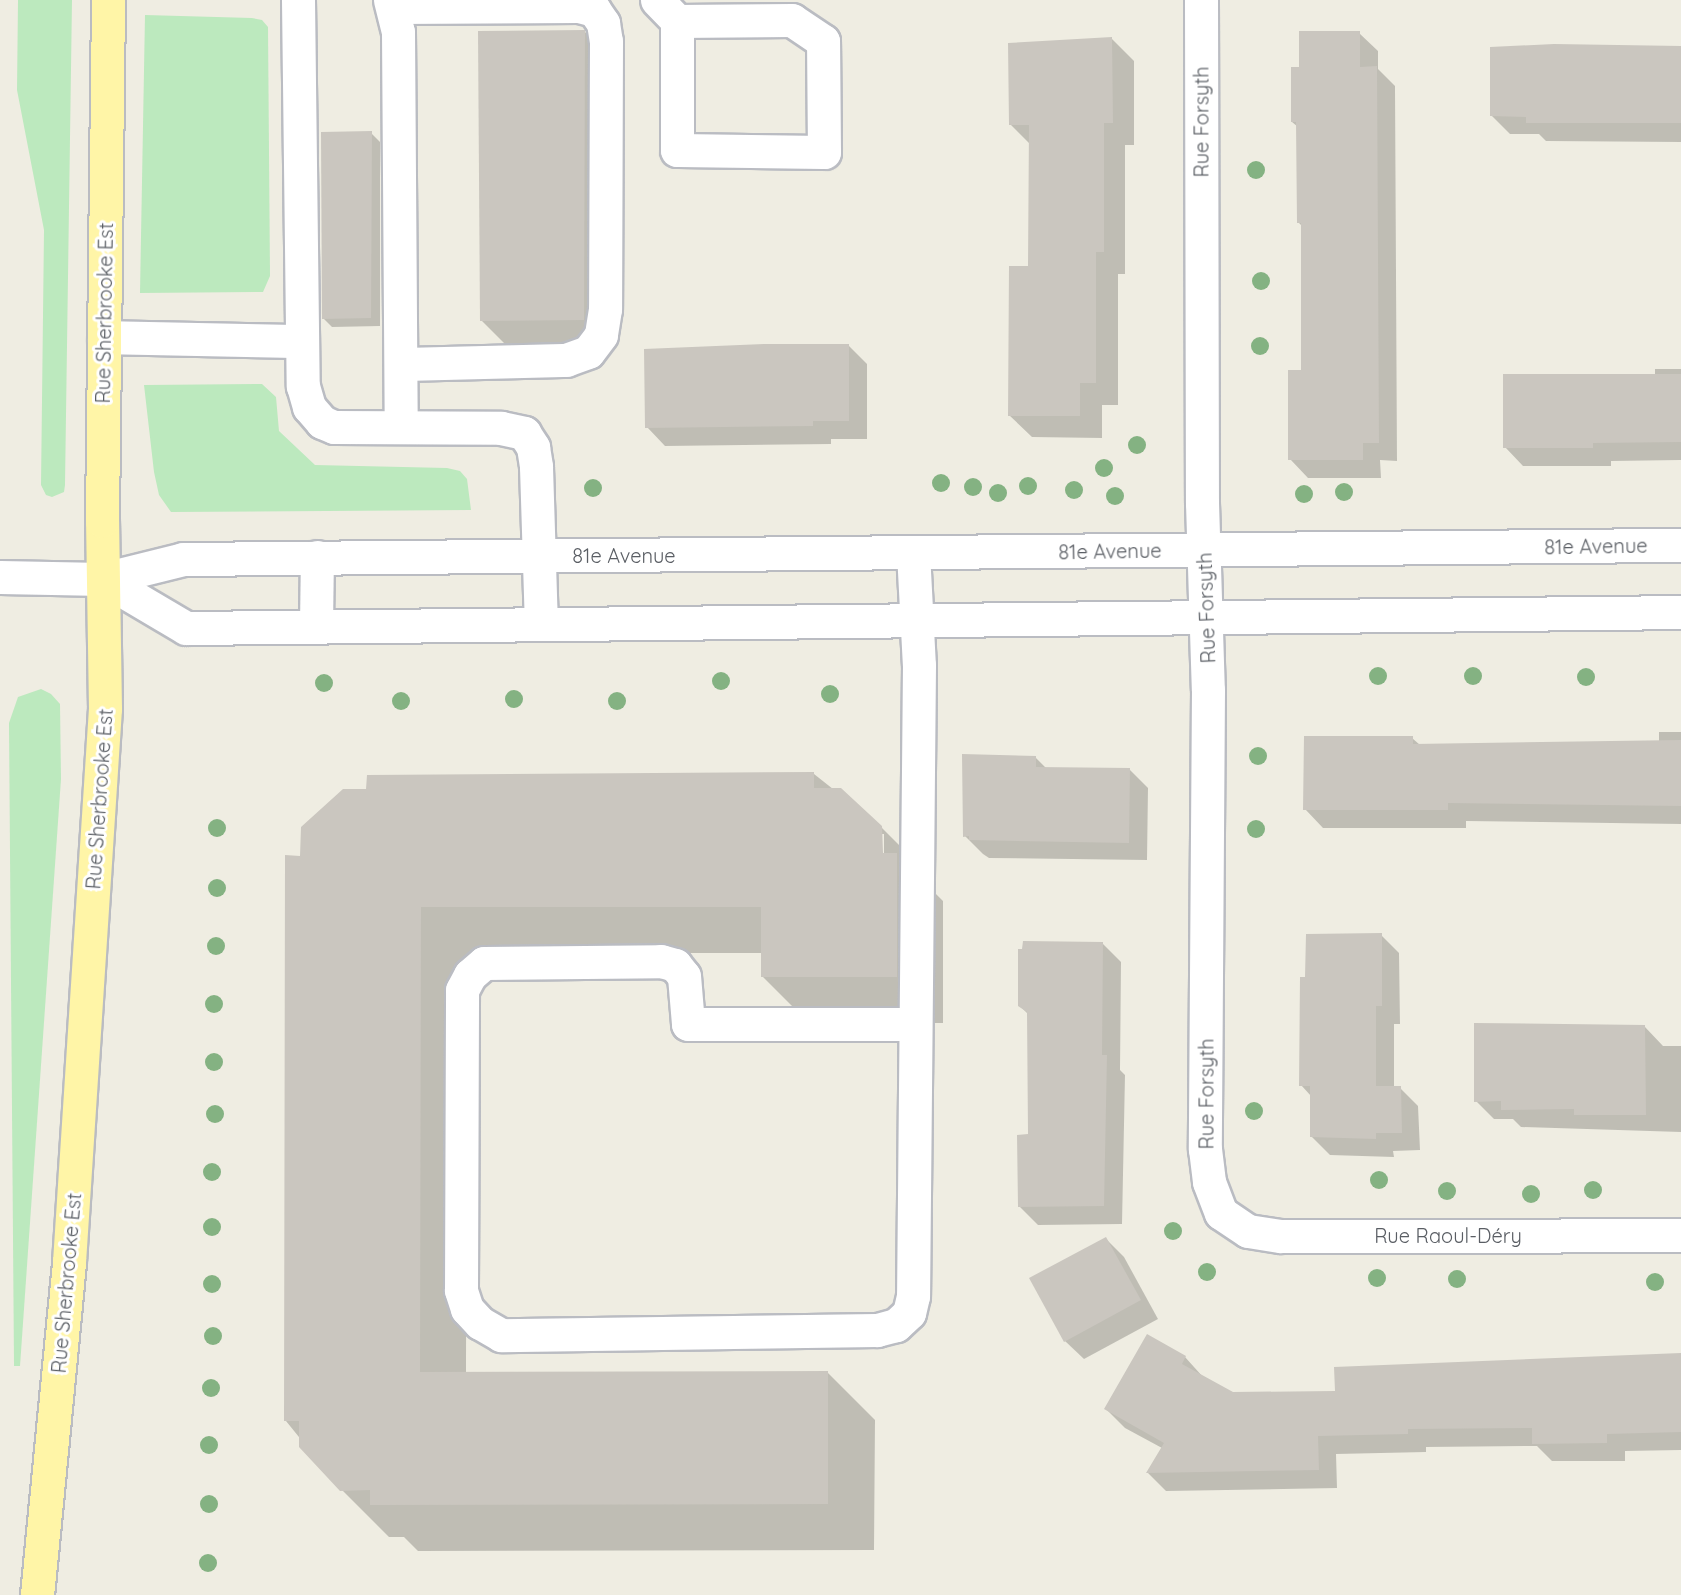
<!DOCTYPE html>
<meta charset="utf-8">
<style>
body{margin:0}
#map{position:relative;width:1681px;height:1595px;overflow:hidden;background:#efede2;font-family:Quicksand,sans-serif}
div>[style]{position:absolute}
.green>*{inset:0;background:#bce9be}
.shadow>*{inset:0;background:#0003}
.building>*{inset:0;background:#cac6bf}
.roads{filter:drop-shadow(2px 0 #babcc2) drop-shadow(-2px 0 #babcc2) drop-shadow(0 2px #babcc2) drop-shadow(0 -2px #babcc2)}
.minor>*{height:33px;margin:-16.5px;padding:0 16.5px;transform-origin:16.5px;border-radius:16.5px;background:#fff}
.major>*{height:33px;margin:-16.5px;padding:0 16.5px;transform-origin:16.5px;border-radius:16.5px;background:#fff5a7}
.trees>*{width:18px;height:18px;margin:-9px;border-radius:50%;background:#84b282}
span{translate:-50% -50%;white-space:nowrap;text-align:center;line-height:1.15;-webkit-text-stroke:6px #fff;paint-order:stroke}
.street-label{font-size:20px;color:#5a5e64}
</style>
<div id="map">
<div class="green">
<i style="clip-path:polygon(18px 0,72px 0,65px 485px,64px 492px,52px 497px,46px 495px,41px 485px,44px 230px,17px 90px)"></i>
<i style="clip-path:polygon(145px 15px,252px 18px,262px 20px,268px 27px,270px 276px,263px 292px,140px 293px)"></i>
<i style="clip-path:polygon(262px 384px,276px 397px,279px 431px,315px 465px,447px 468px,460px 471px,467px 479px,471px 510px,171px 512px,159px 495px,154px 472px,144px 385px)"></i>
<i style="clip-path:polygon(41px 689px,51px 694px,60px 704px,61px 779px,20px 1366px,14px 1366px,9px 723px,18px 697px)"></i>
</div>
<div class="shadow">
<i style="clip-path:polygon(585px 32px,612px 59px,610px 346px,509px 348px,482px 321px)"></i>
<i style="clip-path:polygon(1359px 33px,1378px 51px,1378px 69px,1395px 86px,1397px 461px,1380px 460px,1381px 478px,1308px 478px,1290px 459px,1302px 371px,1302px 226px,1298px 222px,1298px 127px,1292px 122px,1300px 68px)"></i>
<i style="clip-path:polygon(1112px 39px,1134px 61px,1134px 145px,1125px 145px,1125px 274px,1118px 274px,1118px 405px,1102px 405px,1102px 438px,1032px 437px,1009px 415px,1030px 267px,1031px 145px,1010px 124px)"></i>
<i style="clip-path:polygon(1681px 48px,1681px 142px,1546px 141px,1539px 134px,1510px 134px,1492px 116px)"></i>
<i style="clip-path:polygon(371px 133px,380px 142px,380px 326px,332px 327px,323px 318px)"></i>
<i style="clip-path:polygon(848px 345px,867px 364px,867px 439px,831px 439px,831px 444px,665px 446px,647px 427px)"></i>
<i style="clip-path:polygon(1655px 369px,1681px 369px,1681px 460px,1611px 461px,1611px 466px,1523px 466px,1505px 447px,1655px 376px)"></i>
<i style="clip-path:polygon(1659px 732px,1681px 732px,1681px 824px,1466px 821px,1466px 828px,1323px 828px,1305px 809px,1412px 738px,1420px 745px,1659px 741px)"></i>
<i style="clip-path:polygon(1035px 757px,1047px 769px,1130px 770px,1148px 788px,1147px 860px,989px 858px,983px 854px,965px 836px)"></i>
<i style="clip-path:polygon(evenodd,814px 774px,881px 827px,929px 875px,929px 887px,943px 901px,943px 1023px,809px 1023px,762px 976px,762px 953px,467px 953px,466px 1373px,828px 1373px,875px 1420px,874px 1550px,418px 1551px,404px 1537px,389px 1537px,341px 1489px,286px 1421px,302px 858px,814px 774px,881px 834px,884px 834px,884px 860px,881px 860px,881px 834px)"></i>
<i style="clip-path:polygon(1381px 935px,1399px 953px,1400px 1024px,1394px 1024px,1394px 1088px,1400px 1088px,1418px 1106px,1420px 1150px,1393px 1151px,1394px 1157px,1330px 1155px,1311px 1136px,1311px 1096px,1301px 1085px,1306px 978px)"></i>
<i style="clip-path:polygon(1102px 943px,1121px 962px,1120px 1070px,1125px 1075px,1122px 1224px,1038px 1225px,1019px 1206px,1029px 1136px,1028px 1014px,1019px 1005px)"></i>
<i style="clip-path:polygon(1645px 1027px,1663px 1046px,1681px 1046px,1681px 1132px,1521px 1127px,1513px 1119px,1494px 1119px,1476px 1101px)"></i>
<i style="clip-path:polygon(1106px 1239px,1124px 1257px,1158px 1319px,1084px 1359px,1065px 1341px)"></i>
<i style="clip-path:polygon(1147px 1336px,1185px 1357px,1203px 1377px,1233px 1394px,1336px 1392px,1336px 1369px,1681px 1355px,1681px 1450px,1625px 1451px,1625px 1461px,1552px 1461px,1537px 1446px,1426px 1447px,1426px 1452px,1336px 1454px,1337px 1488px,1166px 1491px,1148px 1473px,1162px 1448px,1125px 1428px,1106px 1409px)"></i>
</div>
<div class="building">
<i style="clip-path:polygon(585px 30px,584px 320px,480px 321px,478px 31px)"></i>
<i style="clip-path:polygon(1299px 31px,1360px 31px,1360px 67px,1377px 66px,1379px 443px,1363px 443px,1363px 460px,1288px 460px,1288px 370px,1301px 370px,1301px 223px,1297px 223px,1296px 122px,1291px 122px,1291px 67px,1299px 67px)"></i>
<i style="clip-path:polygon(1112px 37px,1113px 123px,1104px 123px,1104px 252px,1096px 252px,1096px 383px,1080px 383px,1080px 416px,1008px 416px,1009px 266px,1028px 266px,1029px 125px,1009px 125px,1008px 43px)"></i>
<i style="clip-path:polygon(1554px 44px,1681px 46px,1681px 123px,1526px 123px,1526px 117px,1490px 116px,1490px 47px)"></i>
<i style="clip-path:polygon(372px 131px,371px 318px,322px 319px,321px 132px)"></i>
<i style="clip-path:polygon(765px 344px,849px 344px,849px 421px,813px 421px,813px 426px,645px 428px,644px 349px)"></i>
<i style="clip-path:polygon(1503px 374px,1681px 374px,1681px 442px,1593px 443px,1593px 448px,1503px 448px)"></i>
<i style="clip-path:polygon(1304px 736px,1413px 736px,1413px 744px,1681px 740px,1681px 806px,1448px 803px,1448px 810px,1303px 810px)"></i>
<i style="clip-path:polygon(962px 754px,1036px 756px,1036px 767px,1130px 768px,1129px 843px,969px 840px,969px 836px,963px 837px)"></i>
<i style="clip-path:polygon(814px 772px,814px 788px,841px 788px,882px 826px,883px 853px,897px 853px,897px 977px,761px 977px,761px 907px,421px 907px,420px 1372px,828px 1371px,828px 1504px,370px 1505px,370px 1490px,340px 1491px,299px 1447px,299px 1421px,284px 1421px,285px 855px,300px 856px,301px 827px,343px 789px,366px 789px,367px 775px)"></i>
<i style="clip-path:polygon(1382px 933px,1382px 1006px,1376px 1006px,1376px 1086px,1401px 1086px,1402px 1133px,1376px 1133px,1376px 1139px,1310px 1137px,1310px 1086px,1299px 1086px,1300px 977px,1305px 977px,1306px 934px)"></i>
<i style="clip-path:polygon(1023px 941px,1103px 942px,1102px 1055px,1107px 1055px,1104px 1206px,1018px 1207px,1017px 1135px,1028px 1134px,1027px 1012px,1018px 1006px,1018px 949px,1022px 949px)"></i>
<i style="clip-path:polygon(1474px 1023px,1645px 1025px,1646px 1115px,1574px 1115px,1574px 1109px,1501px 1110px,1501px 1101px,1474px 1102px)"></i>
<i style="clip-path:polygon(1106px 1237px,1141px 1300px,1064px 1342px,1029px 1278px)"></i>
<i style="clip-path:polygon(1147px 1334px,1186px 1356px,1182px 1364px,1233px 1392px,1335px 1391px,1334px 1367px,1681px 1353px,1681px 1432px,1607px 1434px,1607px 1443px,1532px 1444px,1532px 1428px,1408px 1429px,1408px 1434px,1318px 1436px,1319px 1470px,1146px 1473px,1164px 1443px,1104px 1409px)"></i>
</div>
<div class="roads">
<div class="minor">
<i style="left:298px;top:0;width:386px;rotate:89.3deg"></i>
<i style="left:303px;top:386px;width:22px;rotate:74deg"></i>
<i style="left:309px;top:407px;width:20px;rotate:49deg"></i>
<i style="left:322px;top:422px;width:13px;rotate:23deg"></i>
<i style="left:334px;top:427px;width:167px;rotate:0.3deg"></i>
<i style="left:501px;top:428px;width:24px;rotate:12deg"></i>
<i style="left:524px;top:433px;width:17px;rotate:57deg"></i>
<i style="left:533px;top:447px;width:20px;rotate:81deg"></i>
<i style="left:536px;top:467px;width:155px;rotate:88.2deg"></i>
<i style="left:390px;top:0;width:33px;rotate:76deg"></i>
<i style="left:398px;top:32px;width:395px;rotate:89.6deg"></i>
<i style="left:657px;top:0;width:29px;rotate:46deg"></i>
<i style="left:677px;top:21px;width:129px;rotate:90deg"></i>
<i style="left:677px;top:150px;width:147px;rotate:0.8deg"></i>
<i style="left:824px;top:152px;width:111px;rotate:-90.5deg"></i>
<i style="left:823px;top:41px;width:37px;rotate:-146deg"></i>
<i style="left:792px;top:20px;width:115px;rotate:179.5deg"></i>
<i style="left:1201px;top:0;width:503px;rotate:89.89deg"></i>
<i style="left:1202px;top:503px;width:187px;rotate:88.2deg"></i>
<i style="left:1208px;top:690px;width:459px;rotate:90.4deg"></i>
<i style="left:1205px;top:1149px;width:33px;rotate:83deg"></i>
<i style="left:1209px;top:1182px;width:33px;rotate:69deg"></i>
<i style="left:1221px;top:1213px;width:32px;rotate:34deg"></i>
<i style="left:1248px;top:1231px;width:33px;rotate:9deg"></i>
<i style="left:1281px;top:1236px;width:400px;rotate:-0.1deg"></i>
<i style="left:394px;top:7px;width:185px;rotate:-0.3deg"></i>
<i style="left:579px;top:6px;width:16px;rotate:15deg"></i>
<i style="left:594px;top:10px;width:16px;rotate:55deg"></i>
<i style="left:603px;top:23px;width:18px;rotate:81deg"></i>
<i style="left:606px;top:41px;width:268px;rotate:90.2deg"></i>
<i style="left:605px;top:309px;width:26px;rotate:99deg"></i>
<i style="left:601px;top:335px;width:21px;rotate:127deg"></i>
<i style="left:588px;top:352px;width:23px;rotate:160deg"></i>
<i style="left:566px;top:360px;width:165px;rotate:178.6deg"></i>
<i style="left:104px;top:337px;width:198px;rotate:1.2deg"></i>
<i style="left:913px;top:552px;width:113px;rotate:87deg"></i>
<i style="left:919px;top:665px;width:631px;rotate:90.54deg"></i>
<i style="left:913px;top:1296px;width:17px;rotate:103deg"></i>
<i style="left:909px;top:1313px;width:18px;rotate:137deg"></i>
<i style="left:896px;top:1325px;width:20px;rotate:165deg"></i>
<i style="left:877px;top:1330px;width:376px;rotate:179.2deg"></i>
<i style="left:501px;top:1335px;width:24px;rotate:-150deg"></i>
<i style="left:480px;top:1323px;width:19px;rotate:-133deg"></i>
<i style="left:467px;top:1309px;width:20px;rotate:-108deg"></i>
<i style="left:461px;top:1290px;width:300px;rotate:-89.8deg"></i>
<i style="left:462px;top:990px;width:17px;rotate:-62deg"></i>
<i style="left:470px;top:975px;width:18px;rotate:-41deg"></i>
<i style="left:484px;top:963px;width:177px;rotate:-0.6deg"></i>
<i style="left:661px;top:961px;width:15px;rotate:16deg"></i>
<i style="left:675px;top:965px;width:14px;rotate:51deg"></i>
<i style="left:684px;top:976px;width:48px;rotate:85.2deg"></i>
<i style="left:688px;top:1024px;width:227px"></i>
<i style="left:0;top:577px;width:103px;rotate:1.1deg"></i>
<i style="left:103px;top:579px;width:82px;rotate:-14deg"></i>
<i style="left:183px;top:559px;width:1498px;rotate:-0.54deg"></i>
<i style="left:103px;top:579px;width:96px;rotate:30.6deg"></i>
<i style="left:186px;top:628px;width:1495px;rotate:-0.61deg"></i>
<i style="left:316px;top:625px;width:68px;rotate:-89.2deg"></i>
</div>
<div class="major">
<i style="left:37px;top:1595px;width:335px;rotate:-84.5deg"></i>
<i style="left:69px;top:1262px;width:554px;rotate:-86.28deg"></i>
<i style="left:105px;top:709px;width:188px;rotate:-90.9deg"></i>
<i style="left:102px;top:521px;width:521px;rotate:-89.34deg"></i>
</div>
</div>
<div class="trees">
<i style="left:1256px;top:170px"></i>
<i style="left:1261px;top:281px"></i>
<i style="left:1260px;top:346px"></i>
<i style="left:1137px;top:445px"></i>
<i style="left:1104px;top:468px"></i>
<i style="left:941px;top:483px"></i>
<i style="left:1028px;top:486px"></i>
<i style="left:973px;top:487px"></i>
<i style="left:593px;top:488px"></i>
<i style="left:1074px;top:490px"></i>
<i style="left:1344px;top:492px"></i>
<i style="left:998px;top:493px"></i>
<i style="left:1304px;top:494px"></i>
<i style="left:1115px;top:496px"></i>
<i style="left:1378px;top:676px"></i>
<i style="left:1473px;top:676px"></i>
<i style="left:1586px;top:677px"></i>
<i style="left:721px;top:681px"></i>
<i style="left:324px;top:683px"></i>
<i style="left:830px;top:694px"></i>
<i style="left:514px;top:699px"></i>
<i style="left:401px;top:701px"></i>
<i style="left:617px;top:701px"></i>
<i style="left:1258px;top:756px"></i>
<i style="left:217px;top:828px"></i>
<i style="left:1256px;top:829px"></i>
<i style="left:217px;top:888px"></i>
<i style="left:216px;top:946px"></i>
<i style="left:214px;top:1004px"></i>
<i style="left:214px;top:1062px"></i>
<i style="left:1254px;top:1111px"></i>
<i style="left:215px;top:1114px"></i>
<i style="left:212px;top:1172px"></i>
<i style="left:1379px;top:1180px"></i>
<i style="left:1593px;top:1190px"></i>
<i style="left:1447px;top:1191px"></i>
<i style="left:1531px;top:1194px"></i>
<i style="left:212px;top:1227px"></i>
<i style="left:1173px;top:1231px"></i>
<i style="left:1207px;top:1272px"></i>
<i style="left:1377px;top:1278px"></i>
<i style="left:1457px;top:1279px"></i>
<i style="left:1655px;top:1282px"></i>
<i style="left:212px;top:1284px"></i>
<i style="left:213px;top:1336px"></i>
<i style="left:211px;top:1388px"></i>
<i style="left:209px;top:1445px"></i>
<i style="left:209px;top:1504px"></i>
<i style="left:208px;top:1563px"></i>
</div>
<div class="street-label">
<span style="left:1201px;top:122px;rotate:-90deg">Rue Forsyth</span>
<span style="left:104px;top:313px;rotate:-89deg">Rue Sherbrooke Est</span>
<span style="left:1596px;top:546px;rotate:-1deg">81e Avenue</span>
<span style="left:1110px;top:551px;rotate:-1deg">81e Avenue</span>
<span style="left:624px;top:555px">81e Avenue</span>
<span style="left:1206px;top:608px;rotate:-92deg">Rue Forsyth</span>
<span style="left:99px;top:799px;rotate:-86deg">Rue Sherbrooke Est</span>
<span style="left:1206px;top:1094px;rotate:-90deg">Rue Forsyth</span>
<span style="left:1448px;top:1235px">Rue Raoul-Déry</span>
<span style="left:66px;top:1283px;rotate:-85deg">Rue Sherbrooke Est</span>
</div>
</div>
